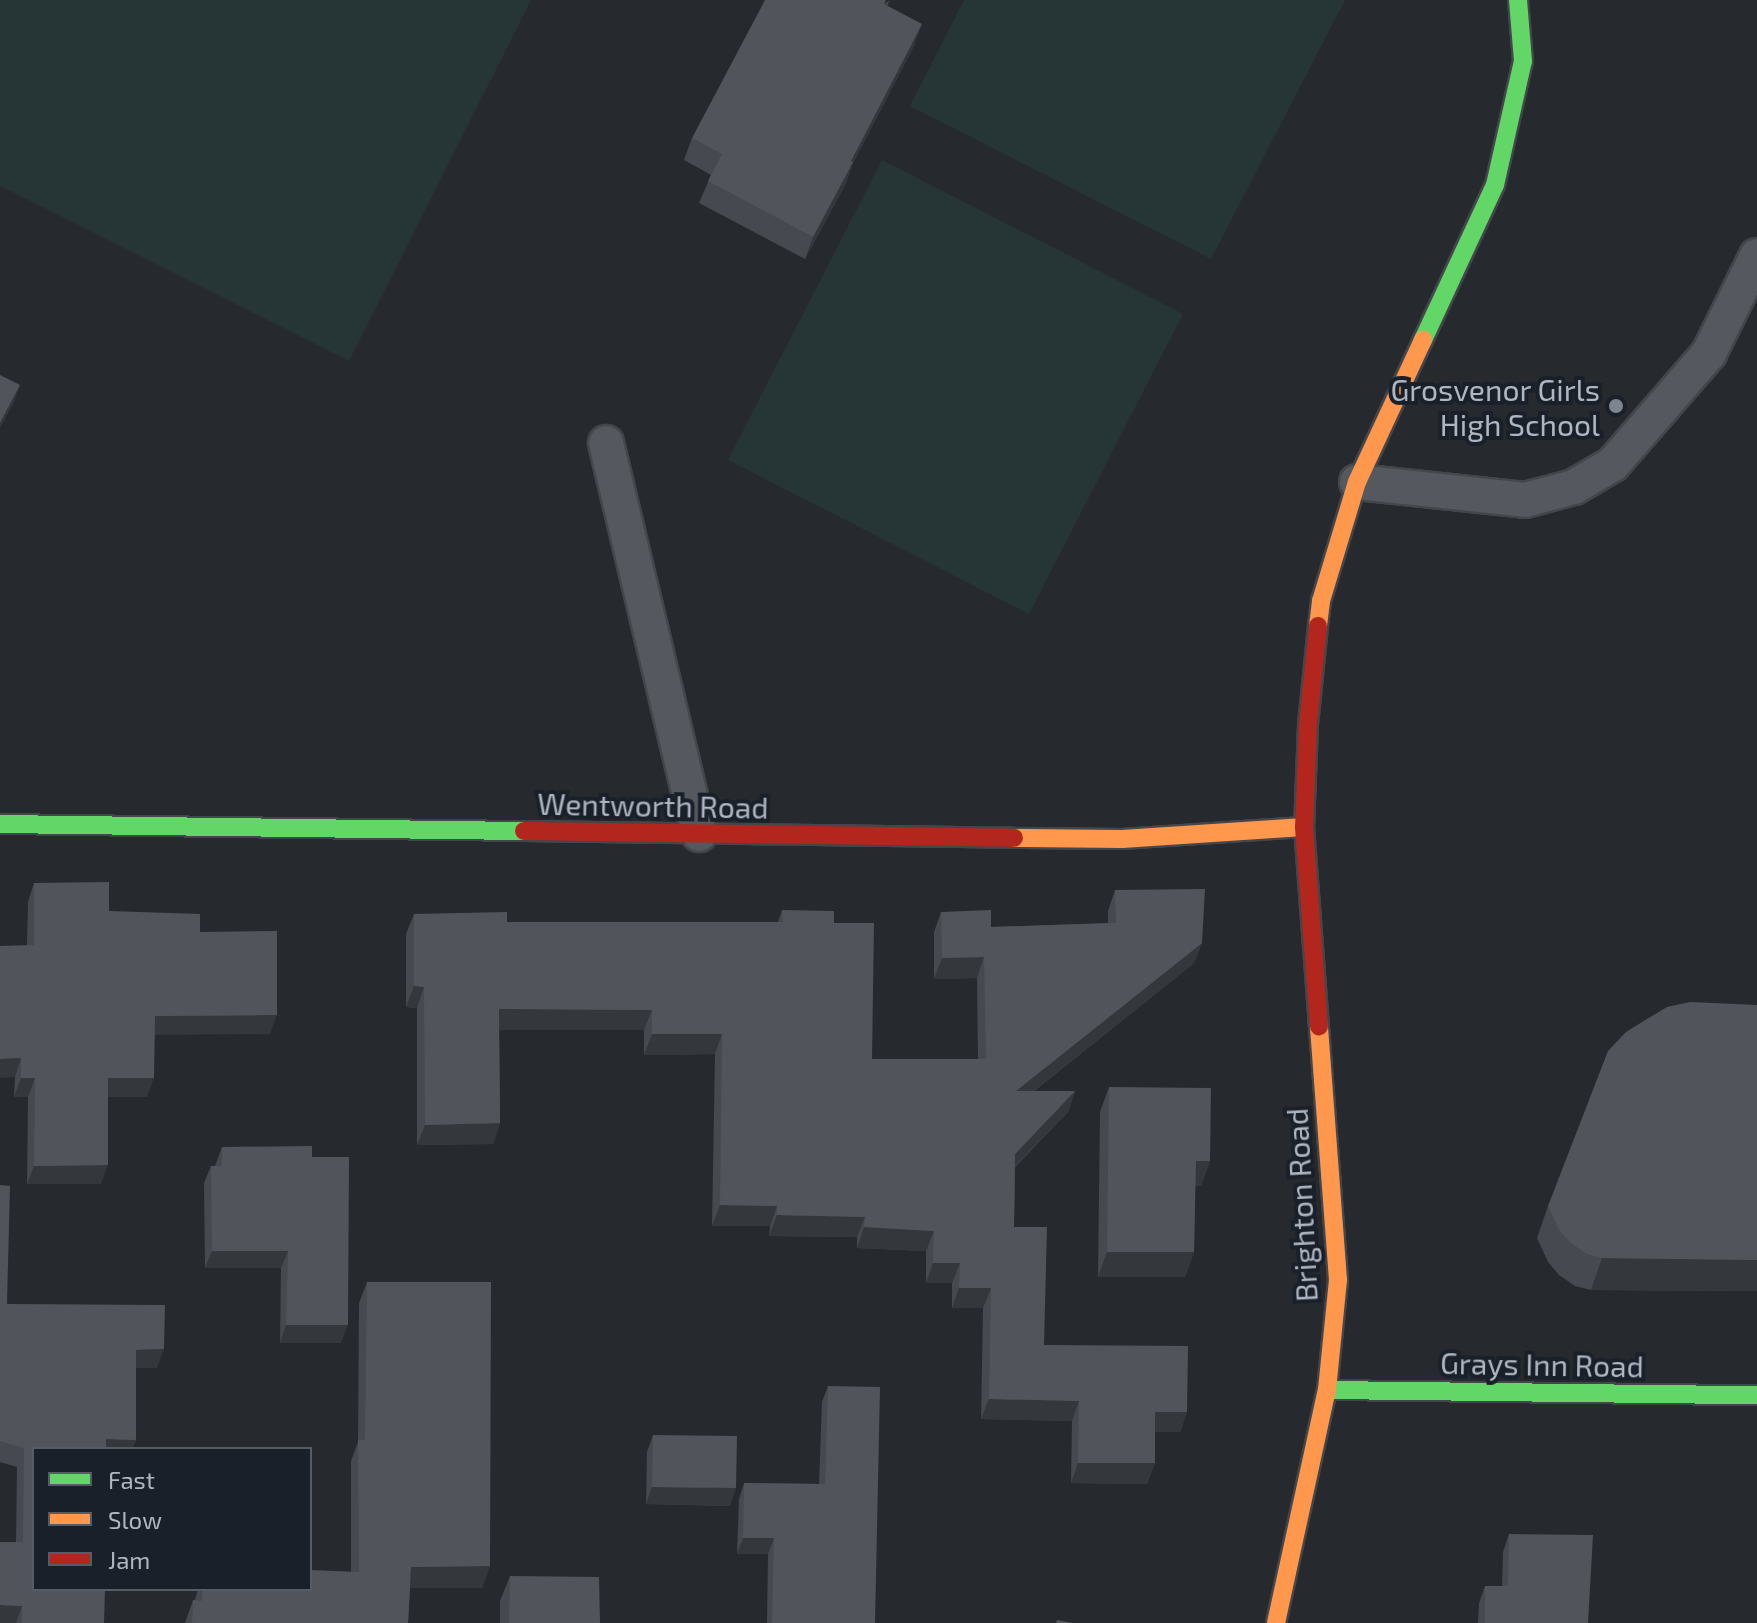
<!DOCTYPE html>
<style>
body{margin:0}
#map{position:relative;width:1757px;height:1623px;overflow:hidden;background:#262a2f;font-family:"Exo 2",sans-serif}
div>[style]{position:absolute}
.green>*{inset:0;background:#263536}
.roads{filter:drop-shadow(2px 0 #43464a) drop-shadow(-2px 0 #43464a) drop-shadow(0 2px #43464a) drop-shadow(0 -2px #43464a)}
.lane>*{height:34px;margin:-17px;padding:0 17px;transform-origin:17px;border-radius:17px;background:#55585e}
.fast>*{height:18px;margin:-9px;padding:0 9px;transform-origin:9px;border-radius:9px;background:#63d668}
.slow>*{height:18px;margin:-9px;padding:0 9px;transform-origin:9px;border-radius:9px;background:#ff974d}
.jam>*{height:18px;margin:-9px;padding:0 9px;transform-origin:9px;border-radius:9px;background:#b3261e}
.wall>*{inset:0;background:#46494f}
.shaded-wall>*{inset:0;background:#34383d}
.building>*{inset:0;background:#51555b}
.dots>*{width:22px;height:22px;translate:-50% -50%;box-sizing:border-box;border:4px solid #1a2029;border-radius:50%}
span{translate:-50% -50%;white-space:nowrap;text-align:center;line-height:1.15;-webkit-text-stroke:8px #1a2029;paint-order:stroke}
.poi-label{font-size:30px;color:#afb6c1}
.right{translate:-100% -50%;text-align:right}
.street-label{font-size:30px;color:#afb6c1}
.legend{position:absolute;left:32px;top:1447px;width:280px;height:144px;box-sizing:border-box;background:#1a2029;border:2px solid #565c66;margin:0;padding:10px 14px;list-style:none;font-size:24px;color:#afb6c1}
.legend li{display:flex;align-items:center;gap:16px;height:40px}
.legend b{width:40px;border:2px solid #565c66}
</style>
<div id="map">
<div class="green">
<i style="clip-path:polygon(0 0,531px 0,349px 361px,0 186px)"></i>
<i style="clip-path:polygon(964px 0,1345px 0,1211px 259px,910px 106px)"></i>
<i style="clip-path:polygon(882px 160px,1183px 314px,1029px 614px,728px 460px)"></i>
</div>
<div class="roads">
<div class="lane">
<i style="left:606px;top:443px;width:402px;rotate:76.6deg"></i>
<i style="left:1357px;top:482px;width:169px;rotate:6.1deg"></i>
<i style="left:1525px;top:500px;width:51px;rotate:-14.9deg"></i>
<i style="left:1574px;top:487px;width:45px;rotate:-30.5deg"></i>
<i style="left:1613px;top:464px;width:147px;rotate:-49.1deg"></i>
<i style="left:1709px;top:353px;width:108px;rotate:-63.7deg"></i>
</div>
<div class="fast">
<i style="left:1423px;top:340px;width:171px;rotate:-65.1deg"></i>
<i style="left:1495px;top:185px;width:127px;rotate:-77.3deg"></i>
<i style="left:1523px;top:61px;width:61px;rotate:-94.7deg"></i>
<i style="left:0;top:824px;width:524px;rotate:0.77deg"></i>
<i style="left:1327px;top:1390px;width:430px;rotate:0.7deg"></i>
</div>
<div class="slow">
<i style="left:1318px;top:626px;width:25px;rotate:-83deg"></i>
<i style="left:1321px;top:601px;width:124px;rotate:-73.2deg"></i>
<i style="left:1357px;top:482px;width:157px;rotate:-65.1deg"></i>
<i style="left:1014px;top:838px;width:108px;rotate:0.5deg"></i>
<i style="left:1122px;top:839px;width:182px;rotate:-3.8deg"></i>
<i style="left:1276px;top:1623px;width:239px;rotate:-77.7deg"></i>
<i style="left:1327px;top:1390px;width:111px;rotate:-84.3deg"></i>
<i style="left:1338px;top:1280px;width:255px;rotate:-94.3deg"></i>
</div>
<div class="jam">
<i style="left:1318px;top:626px;width:100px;rotate:95.8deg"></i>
<i style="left:1308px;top:725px;width:102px;rotate:92.2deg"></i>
<i style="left:1304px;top:827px;width:200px;rotate:85.7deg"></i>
<i style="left:524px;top:831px;width:490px;rotate:0.8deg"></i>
</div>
</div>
<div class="wall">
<i style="clip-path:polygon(890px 0,887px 6px,914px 46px,853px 163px,845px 185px,805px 259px,699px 203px,711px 175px,684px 160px,692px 138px)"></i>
<i style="clip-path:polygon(34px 883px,109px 911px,200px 932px,270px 1034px,155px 1034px,147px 1097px,108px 1097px,101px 1184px,27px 1184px,28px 1097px,14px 1097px,15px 1077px,27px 945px,28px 902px)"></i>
<i style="clip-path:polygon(1115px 890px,1202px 943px,1194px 963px,1034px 1091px,1075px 1091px,1068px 1112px,1015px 1167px,1014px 1227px,1044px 1345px,1187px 1412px,1180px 1432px,1155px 1432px,1155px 1463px,1147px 1484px,1071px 1483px,1072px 1421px,981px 1419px,983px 1308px,952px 1308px,952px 1283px,926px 1283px,926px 1251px,857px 1248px,857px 1237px,769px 1236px,770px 1226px,712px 1226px,715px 1054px,644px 1055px,644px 1030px,499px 1030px,500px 1123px,493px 1144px,417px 1145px,417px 1008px,406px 1007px,406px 934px,414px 914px,507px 922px,778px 922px,782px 910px,834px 923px,872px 1059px,978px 1059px,977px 978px,934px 979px,934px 932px,941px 912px,991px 927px,1108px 923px,1108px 911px)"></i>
<i style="clip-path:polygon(1757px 1005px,1757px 1291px,1591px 1290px,1575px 1286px,1559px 1275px,1548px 1262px,1537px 1238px,1548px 1206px)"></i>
<i style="clip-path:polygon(1109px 1087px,1210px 1161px,1201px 1186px,1195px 1186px,1194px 1252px,1185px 1277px,1098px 1277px,1100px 1112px)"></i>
<i style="clip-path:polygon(222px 1147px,312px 1157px,341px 1343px,280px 1343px,281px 1268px,205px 1268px,204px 1183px,211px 1166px,215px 1166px)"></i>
<i style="clip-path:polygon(0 1185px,7px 1304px,157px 1368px,136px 1368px,136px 1440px,132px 1449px,34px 1449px,104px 1623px,0 1623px,16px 1542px,17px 1467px,0 1462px)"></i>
<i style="clip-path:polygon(367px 1282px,490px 1566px,482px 1588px,410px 1588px,408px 1623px,185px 1623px,193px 1600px,195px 1600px,198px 1589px,310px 1589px,351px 1572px,351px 1461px,358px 1442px,359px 1303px)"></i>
<i style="clip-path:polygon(828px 1386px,875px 1623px,767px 1623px,768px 1554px,737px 1554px,739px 1499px,744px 1483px,819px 1484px,822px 1402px)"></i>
<i style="clip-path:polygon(653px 1435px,730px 1506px,646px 1504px,647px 1452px)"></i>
<i style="clip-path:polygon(1509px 1534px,1588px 1623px,1478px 1623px,1479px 1603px,1485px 1586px,1502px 1586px,1503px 1552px)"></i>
<i style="clip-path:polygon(510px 1576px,600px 1623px,500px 1623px,500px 1601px)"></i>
</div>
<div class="shaded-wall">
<i style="clip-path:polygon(922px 24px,914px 46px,853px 163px,845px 185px,805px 259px,813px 237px,851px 161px)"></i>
<i style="clip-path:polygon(20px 385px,14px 402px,0 428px,0 423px)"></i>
<i style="clip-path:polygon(1202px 943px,1194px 963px,1008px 1111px,1016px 1091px)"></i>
<i style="clip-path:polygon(984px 957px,977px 978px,934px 979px,942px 958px)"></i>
<i style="clip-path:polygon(414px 986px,424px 987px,417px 1008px,406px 1007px)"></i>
<i style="clip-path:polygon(499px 1009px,652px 1010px,644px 1030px,492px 1030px)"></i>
<i style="clip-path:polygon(277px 1015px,270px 1034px,148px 1035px,155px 1016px)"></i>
<i style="clip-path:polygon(652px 1034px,722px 1034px,715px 1054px,644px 1055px)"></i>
<i style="clip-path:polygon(21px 1058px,15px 1077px,0 1078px,0 1059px)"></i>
<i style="clip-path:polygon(21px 1078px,35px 1078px,28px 1097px,14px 1097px)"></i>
<i style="clip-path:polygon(108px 1078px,154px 1078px,147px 1097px,102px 1097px)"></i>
<i style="clip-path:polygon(1075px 1091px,1068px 1112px,1007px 1174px,1015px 1154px)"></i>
<i style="clip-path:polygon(500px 1123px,493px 1144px,417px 1145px,425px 1125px)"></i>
<i style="clip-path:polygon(1196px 1161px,1210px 1161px,1201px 1186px,1187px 1186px)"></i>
<i style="clip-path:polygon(108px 1165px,101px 1184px,27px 1184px,34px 1166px)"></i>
<i style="clip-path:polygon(720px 1205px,777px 1206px,770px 1226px,712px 1226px)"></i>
<i style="clip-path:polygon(777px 1215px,865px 1217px,857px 1237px,769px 1236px)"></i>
<i style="clip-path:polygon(864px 1227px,934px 1231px,926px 1251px,857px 1248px)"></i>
<i style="clip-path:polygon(212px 1251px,288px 1251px,281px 1268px,205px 1268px)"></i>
<i style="clip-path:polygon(1107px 1252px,1194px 1252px,1185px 1277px,1098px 1277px)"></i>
<i style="clip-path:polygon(1602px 1258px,1757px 1260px,1757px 1291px,1591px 1290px)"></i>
<i style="clip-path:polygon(933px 1263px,960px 1263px,952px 1283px,926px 1283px)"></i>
<i style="clip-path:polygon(959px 1288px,991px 1288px,983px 1308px,952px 1308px)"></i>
<i style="clip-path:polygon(286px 1325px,348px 1325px,341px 1343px,280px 1343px)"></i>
<i style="clip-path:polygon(164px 1349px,157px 1368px,129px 1368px,136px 1350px)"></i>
<i style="clip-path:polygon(989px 1399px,1079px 1401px,1072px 1421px,981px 1419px)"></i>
<i style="clip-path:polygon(1155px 1412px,1187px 1412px,1180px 1432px,1148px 1432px)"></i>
<i style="clip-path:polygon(106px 1439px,136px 1440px,132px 1449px,102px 1449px)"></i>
<i style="clip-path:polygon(1078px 1463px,1155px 1463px,1147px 1484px,1071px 1483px)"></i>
<i style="clip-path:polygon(652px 1487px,736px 1488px,730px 1506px,646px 1504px)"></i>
<i style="clip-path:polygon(743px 1538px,774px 1538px,768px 1554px,737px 1554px)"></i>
<i style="clip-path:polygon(490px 1566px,482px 1588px,403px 1588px,411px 1567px)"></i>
<i style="clip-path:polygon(0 1605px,22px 1606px,16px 1623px,0 1623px)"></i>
</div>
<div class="building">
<i style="clip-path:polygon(765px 0,886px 0,884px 4px,922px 24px,851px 161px,853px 162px,813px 237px,708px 181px,722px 154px,692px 138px)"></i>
<i style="clip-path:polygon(0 375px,20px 385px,0 423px)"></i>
<i style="clip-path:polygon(109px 882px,109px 911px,200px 914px,200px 932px,277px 931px,277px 1015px,155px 1016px,154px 1078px,108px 1078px,108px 1165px,34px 1166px,35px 1078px,21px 1078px,21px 1058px,0 1059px,0 946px,34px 945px,34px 883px)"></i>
<i style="clip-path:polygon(1205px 889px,1202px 943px,1016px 1091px,1075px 1091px,1015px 1154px,1014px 1227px,1047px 1227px,1044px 1345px,1188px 1346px,1187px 1412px,1155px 1412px,1155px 1463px,1078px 1463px,1079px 1401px,989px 1399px,991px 1288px,959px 1288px,960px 1263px,933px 1263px,934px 1231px,864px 1227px,865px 1217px,777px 1215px,777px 1206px,720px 1205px,722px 1034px,652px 1034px,652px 1010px,499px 1009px,500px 1123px,425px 1125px,424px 987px,414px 986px,414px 914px,507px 912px,507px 922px,783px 922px,782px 910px,834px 911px,834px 923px,874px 923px,872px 1059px,986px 1059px,984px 957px,942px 958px,941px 912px,991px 910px,991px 927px,1116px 923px,1115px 890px)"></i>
<i style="clip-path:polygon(1690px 1002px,1757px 1005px,1757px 1260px,1602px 1258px,1587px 1254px,1571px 1243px,1559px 1230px,1548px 1206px,1608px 1051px,1626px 1032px,1647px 1019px,1667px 1007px)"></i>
<i style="clip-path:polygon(1109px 1087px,1211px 1088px,1210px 1161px,1196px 1161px,1194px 1252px,1107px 1252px)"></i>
<i style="clip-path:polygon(312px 1146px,312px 1157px,349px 1157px,348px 1325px,286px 1325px,288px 1251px,212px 1251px,211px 1166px,222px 1166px,222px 1147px)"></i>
<i style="clip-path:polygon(0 1185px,10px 1186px,7px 1304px,165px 1305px,164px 1349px,136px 1350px,136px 1440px,106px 1439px,106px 1449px,34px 1449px,34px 1589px,105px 1589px,104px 1623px,22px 1623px,22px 1606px,0 1605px,0 1542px,23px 1542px,24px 1448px,0 1441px)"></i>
<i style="clip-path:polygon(367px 1282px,491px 1282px,490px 1566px,411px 1567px,408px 1623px,192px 1623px,193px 1600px,202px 1601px,202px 1589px,310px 1589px,310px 1570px,359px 1572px,358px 1440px,365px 1440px)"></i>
<i style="clip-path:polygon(828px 1386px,880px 1387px,875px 1623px,772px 1623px,774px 1538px,743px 1538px,744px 1483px,825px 1484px)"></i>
<i style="clip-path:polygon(653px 1435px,737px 1436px,736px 1488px,652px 1487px)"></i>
<i style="clip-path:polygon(1509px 1534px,1593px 1535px,1588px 1623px,1485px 1623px,1485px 1586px,1508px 1586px)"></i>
<i style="clip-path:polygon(510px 1576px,599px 1577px,600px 1623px,509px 1623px)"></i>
<i style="clip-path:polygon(1057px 1620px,1073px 1623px,1056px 1623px)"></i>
</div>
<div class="dots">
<i style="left:1616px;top:406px;background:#7f858e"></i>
</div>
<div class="poi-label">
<span class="right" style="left:1600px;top:406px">Grosvenor Girls<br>High School</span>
</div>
<div class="street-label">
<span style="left:653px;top:805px;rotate:1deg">Wentworth Road</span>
<span style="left:1301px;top:1205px;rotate:-93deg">Brighton Road</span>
<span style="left:1542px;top:1364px;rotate:1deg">Grays Inn Road</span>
</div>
<ul class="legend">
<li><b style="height:10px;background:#63d668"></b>Fast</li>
<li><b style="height:10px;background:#ff974d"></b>Slow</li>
<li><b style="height:10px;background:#b3261e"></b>Jam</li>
</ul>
</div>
